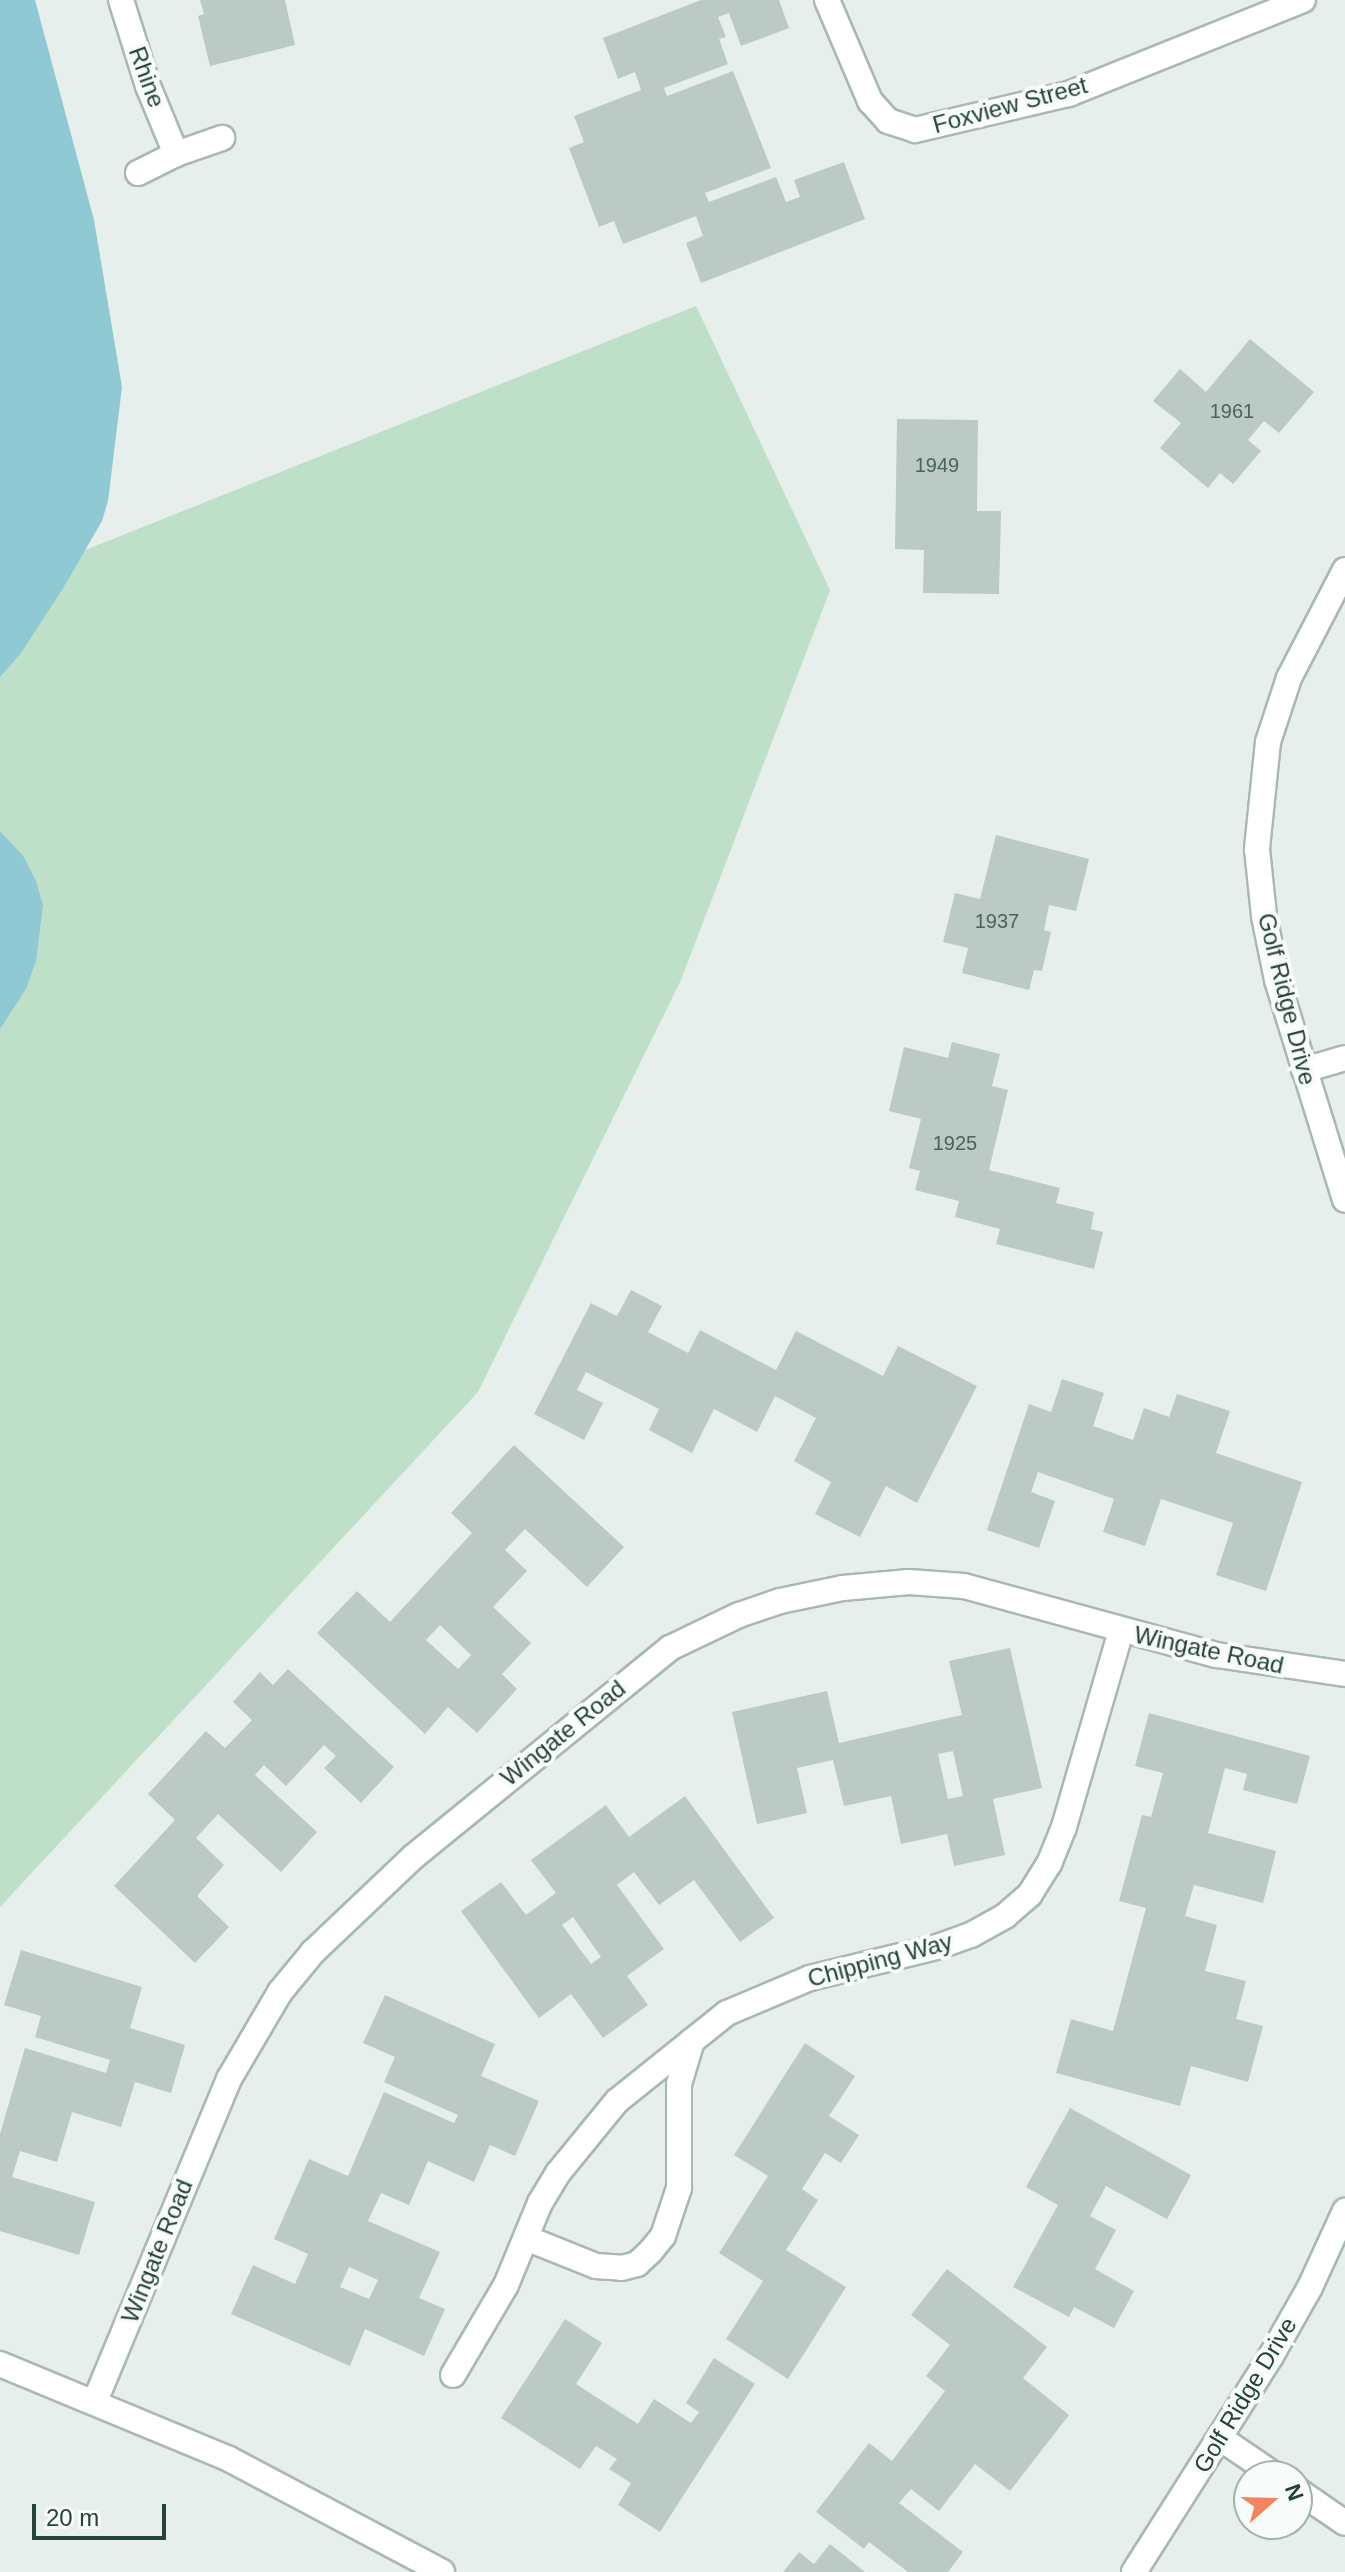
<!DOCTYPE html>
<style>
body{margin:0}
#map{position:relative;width:1345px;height:2572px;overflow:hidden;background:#e6efeb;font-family:Helvetica,sans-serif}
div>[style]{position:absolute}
.green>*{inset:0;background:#bfe0c8}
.water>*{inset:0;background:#8ec9d4}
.building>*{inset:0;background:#bbcac4}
.roads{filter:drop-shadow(2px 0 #a8b8b2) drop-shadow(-2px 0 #a8b8b2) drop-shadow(0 2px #a8b8b2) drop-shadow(0 -2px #a8b8b2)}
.minor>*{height:24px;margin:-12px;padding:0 12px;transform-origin:12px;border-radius:12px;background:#fff}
span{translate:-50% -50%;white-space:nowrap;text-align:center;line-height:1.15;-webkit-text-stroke:8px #f7fbf9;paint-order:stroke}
.number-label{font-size:20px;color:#4a645c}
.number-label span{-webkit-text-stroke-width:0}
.street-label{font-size:24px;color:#24423a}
.north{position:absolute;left:1233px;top:2460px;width:80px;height:80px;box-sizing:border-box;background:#f7fbf9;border:2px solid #a3b1ad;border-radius:50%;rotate:70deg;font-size:22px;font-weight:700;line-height:32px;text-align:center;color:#24423a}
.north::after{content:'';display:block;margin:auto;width:28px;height:36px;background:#f4845f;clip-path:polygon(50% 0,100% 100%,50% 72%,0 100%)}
.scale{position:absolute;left:32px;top:2504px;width:134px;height:36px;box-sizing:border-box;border:4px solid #24423a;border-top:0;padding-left:10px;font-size:24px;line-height:28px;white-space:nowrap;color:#24423a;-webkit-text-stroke:6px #f7fbf9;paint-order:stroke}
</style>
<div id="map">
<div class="green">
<i style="clip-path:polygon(696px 306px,830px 590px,681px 980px,478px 1392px,0 1907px,0 584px)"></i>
</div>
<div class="water">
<i style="clip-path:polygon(0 0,35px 0,94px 220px,122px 387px,108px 501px,102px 521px,62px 590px,21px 653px,0 677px)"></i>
<i style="clip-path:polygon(0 831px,24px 857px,36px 881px,43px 905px,36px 961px,26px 989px,0 1029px)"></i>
</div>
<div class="building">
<i style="clip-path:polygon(200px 0,285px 0,295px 45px,210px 66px,198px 16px,204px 14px)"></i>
<i style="clip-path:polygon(701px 0,779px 0,789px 28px,741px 46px,729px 13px,718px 17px,726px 37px,719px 39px,728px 64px,664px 88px,667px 96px,733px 71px,771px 168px,705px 193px,709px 202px,776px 177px,786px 202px,800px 197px,794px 180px,844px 162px,865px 219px,701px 283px,686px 243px,703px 236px,696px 216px,623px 244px,614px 221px,599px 227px,569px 148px,584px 142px,574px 116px,641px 90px,635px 72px,618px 79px,603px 38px)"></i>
<i style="clip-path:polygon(1250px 339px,1314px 392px,1279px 433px,1264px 421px,1248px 440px,1261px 451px,1233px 484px,1220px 473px,1208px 488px,1160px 448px,1181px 423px,1153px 401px,1180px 369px,1206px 392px)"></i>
<i style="clip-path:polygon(897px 419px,978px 420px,977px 511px,1001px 511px,999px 594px,923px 593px,924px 550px,895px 549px)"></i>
<i style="clip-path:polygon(996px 835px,1089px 859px,1076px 911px,1049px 905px,1044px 930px,1051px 932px,1042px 971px,1034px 970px,1029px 990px,962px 973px,968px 948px,943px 942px,955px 893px,980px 899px)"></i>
<i style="clip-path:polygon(952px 1042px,1000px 1054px,992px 1086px,1008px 1090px,989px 1170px,1060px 1188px,1056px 1203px,1094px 1212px,1091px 1229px,1103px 1232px,1094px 1269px,996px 1244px,1000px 1229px,955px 1217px,959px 1201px,915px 1190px,920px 1171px,909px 1168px,921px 1119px,889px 1111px,904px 1047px,948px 1058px)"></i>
<i style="clip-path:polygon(631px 1290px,662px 1306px,648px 1332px,688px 1353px,700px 1330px,776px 1370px,796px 1331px,883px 1376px,898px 1346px,977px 1386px,917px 1503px,886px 1486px,860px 1537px,815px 1514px,831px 1482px,794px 1461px,816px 1418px,775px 1396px,757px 1432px,714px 1409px,692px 1453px,649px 1430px,659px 1409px,586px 1372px,577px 1390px,603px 1403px,584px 1440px,534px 1414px,591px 1303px,617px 1316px)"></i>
<i style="clip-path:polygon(1062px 1379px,1104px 1393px,1093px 1426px,1133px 1440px,1144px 1408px,1169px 1417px,1177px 1394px,1230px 1411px,1216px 1453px,1302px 1482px,1266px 1591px,1216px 1575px,1233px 1523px,1161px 1499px,1145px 1546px,1103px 1532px,1114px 1499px,1038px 1472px,1031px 1492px,1055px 1501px,1039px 1548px,987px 1530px,1029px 1404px,1051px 1412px)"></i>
<i style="clip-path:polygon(evenodd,514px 1445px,624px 1547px,587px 1587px,525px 1529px,505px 1550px,527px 1571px,493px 1607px,531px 1643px,502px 1674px,517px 1689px,477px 1733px,448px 1707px,425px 1734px,317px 1633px,357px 1591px,390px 1622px,472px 1533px,451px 1513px,514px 1445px,440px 1625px,471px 1655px,458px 1669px,426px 1640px,440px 1625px)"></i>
<i style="clip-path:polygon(evenodd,1010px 1648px,1042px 1788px,993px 1799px,1005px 1855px,954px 1866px,947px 1834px,901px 1844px,891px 1796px,844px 1806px,833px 1760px,797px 1768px,807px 1813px,757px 1824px,732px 1712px,827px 1691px,839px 1743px,930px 1722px,962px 1715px,949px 1661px,1010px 1648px,953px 1751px,963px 1796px,948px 1799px,938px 1754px,953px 1751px)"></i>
<i style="clip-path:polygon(288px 1669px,394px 1767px,361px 1803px,324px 1768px,336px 1756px,324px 1745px,286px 1786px,264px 1765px,255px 1775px,317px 1832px,281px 1872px,218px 1814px,196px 1838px,224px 1865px,197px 1896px,229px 1927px,195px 1963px,114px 1886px,175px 1820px,148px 1794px,206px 1731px,225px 1748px,252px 1720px,233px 1702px,260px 1672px,273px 1685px)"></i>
<i style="clip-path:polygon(1149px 1713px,1310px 1756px,1297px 1804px,1243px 1790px,1247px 1774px,1225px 1768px,1208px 1833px,1276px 1851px,1263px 1903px,1194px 1885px,1185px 1916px,1217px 1925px,1205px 1971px,1246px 1981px,1236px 2019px,1263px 2026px,1248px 2082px,1191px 2066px,1180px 2106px,1056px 2073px,1071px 2019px,1113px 2031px,1146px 1908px,1119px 1901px,1142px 1815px,1151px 1817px,1163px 1773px,1135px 1766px)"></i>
<i style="clip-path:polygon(evenodd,685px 1796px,774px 1918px,740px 1942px,694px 1880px,659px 1905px,634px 1872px,617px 1885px,664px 1949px,627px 1976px,648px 2005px,603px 2038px,571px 1994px,539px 2018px,461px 1911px,501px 1882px,526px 1915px,556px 1893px,531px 1860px,606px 1805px,629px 1837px,685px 1796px,573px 1917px,601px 1957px,591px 1964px,562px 1925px,573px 1917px)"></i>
<i style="clip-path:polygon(21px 1950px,142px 1987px,130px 2028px,185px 2045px,171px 2093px,135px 2082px,121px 2127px,72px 2112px,57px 2162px,20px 2151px,12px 2177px,95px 2202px,79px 2255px,0 2231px,0 2134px,25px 2048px,106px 2073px,110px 2060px,35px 2037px,41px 2016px,4px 2005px)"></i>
<i style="clip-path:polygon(evenodd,385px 1995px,495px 2044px,481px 2076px,539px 2101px,515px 2156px,490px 2145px,474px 2182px,428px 2161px,409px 2205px,381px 2193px,368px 2221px,440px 2252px,419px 2298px,445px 2309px,424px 2356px,365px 2329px,350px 2366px,231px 2314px,253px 2265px,295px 2284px,308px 2254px,274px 2239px,309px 2159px,348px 2176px,384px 2092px,454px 2123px,458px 2115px,384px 2082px,395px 2057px,363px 2043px,385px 1995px,349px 2267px,378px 2280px,369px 2299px,340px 2287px,349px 2267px)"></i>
<i style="clip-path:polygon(805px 2043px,855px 2076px,829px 2116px,859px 2135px,841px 2163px,825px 2153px,802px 2189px,818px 2200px,786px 2250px,846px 2287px,788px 2379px,726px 2339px,763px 2281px,719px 2253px,768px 2176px,734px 2155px)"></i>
<i style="clip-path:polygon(1070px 2108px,1191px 2175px,1167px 2219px,1106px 2186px,1090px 2216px,1116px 2230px,1095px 2269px,1134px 2291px,1114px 2328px,1074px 2307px,1069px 2317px,1013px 2287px,1058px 2205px,1026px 2187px)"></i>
<i style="clip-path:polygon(947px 2269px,1047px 2347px,1023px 2378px,1069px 2415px,1010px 2491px,975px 2464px,939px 2511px,911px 2489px,899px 2503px,963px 2552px,948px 2572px,908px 2572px,869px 2542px,864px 2549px,816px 2512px,869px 2443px,892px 2461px,945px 2391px,926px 2376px,950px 2345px,911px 2315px)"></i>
<i style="clip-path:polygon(565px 2319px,602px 2343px,576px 2384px,638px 2424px,654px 2399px,691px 2423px,699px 2412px,686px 2403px,714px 2358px,755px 2384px,660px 2532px,618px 2505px,631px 2483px,609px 2469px,617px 2459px,596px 2446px,580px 2469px,501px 2418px)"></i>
<i style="clip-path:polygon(830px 2544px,865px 2572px,783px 2572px,799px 2552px,814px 2564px)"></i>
</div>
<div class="roads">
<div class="minor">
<i style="left:121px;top:0;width:90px;rotate:72.6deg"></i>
<i style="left:148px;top:86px;width:74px;rotate:67.6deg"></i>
<i style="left:827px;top:0;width:110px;rotate:66.9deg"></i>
<i style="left:870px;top:101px;width:27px;rotate:48deg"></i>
<i style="left:888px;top:121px;width:28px;rotate:18deg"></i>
<i style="left:915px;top:130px;width:158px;rotate:-13.2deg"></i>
<i style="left:1069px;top:94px;width:252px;rotate:-21.9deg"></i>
<i style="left:138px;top:173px;width:42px;rotate:-26.6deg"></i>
<i style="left:176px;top:154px;width:49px;rotate:-19.2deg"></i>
<i style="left:1345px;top:570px;width:122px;rotate:117.4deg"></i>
<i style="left:1289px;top:678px;width:67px;rotate:108.2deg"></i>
<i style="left:1268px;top:742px;width:108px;rotate:95.9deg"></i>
<i style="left:1257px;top:849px;width:67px;rotate:84deg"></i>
<i style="left:1264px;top:916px;width:65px;rotate:78.5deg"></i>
<i style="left:1277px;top:980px;width:230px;rotate:72.8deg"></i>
<i style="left:1304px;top:1070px;width:43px;rotate:-16.3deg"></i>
<i style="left:526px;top:2238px;width:75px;rotate:21.8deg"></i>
<i style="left:596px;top:2266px;width:26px;rotate:4deg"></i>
<i style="left:622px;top:2268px;width:16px;rotate:-15deg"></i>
<i style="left:637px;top:2264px;width:18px;rotate:-43deg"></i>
<i style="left:650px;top:2252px;width:21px;rotate:-51deg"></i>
<i style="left:663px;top:2236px;width:51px;rotate:-71.6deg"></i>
<i style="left:679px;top:2188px;width:104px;rotate:-90deg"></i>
<i style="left:679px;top:2084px;width:45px;rotate:-73.2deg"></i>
<i style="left:0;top:2364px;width:248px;rotate:22.5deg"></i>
<i style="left:229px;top:2459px;width:241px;rotate:27.9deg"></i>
<i style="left:453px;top:2375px;width:104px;rotate:-59.5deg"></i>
<i style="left:506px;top:2285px;width:89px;rotate:-67.5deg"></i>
<i style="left:540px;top:2203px;width:35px;rotate:-59deg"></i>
<i style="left:558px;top:2173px;width:93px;rotate:-50.7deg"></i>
<i style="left:617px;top:2101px;width:141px;rotate:-38.7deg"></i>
<i style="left:727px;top:2013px;width:90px;rotate:-22.9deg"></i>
<i style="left:810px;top:1978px;width:134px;rotate:-13.8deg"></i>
<i style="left:940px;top:1946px;width:33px;rotate:-20deg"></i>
<i style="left:971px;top:1935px;width:39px;rotate:-29deg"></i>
<i style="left:1005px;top:1916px;width:33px;rotate:-41deg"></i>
<i style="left:1030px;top:1894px;width:36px;rotate:-58deg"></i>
<i style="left:1049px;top:1864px;width:40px;rotate:-68deg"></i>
<i style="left:1064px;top:1827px;width:204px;rotate:-73.8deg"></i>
<i style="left:95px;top:2401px;width:349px;rotate:-67.4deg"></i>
<i style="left:229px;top:2079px;width:101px;rotate:-59.6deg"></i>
<i style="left:280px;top:1992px;width:52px;rotate:-50.5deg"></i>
<i style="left:313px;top:1952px;width:138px;rotate:-43.5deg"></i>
<i style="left:413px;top:1857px;width:331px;rotate:-39.1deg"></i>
<i style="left:670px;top:1648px;width:76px;rotate:-25.6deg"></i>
<i style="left:739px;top:1615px;width:43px;rotate:-18.9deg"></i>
<i style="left:780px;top:1601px;width:64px;rotate:-11.7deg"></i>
<i style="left:843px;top:1588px;width:66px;rotate:-5.2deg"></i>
<i style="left:909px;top:1582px;width:55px;rotate:4.2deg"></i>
<i style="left:964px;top:1586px;width:262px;rotate:15.3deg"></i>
<i style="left:1217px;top:1655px;width:129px;rotate:8.4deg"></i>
<i style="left:1220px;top:2438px;width:68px;rotate:34.2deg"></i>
<i style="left:1297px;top:2490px;width:58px;rotate:34.5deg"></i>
<i style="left:1134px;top:2572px;width:256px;rotate:-57.6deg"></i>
<i style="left:1271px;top:2356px;width:79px;rotate:-60.5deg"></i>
<i style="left:1310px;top:2287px;width:84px;rotate:-65.3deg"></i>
</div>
</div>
<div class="number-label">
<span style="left:1232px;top:411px">1961</span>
<span style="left:937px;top:465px">1949</span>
<span style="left:997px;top:921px">1937</span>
<span style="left:955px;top:1143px">1925</span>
</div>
<div class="street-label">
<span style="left:147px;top:77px;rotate:70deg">Rhine</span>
<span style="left:1010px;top:105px;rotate:-15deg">Foxview Street</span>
<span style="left:1287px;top:999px;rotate:76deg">Golf Ridge Drive</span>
<span style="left:1209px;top:1650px;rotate:12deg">Wingate Road</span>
<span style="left:563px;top:1733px;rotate:-39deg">Wingate Road</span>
<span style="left:880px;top:1960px;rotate:-15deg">Chipping Way</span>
<span style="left:157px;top:2251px;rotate:-68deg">Wingate Road</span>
<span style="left:1245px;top:2395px;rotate:-59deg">Golf Ridge Drive</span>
</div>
<div class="north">N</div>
<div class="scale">20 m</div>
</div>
